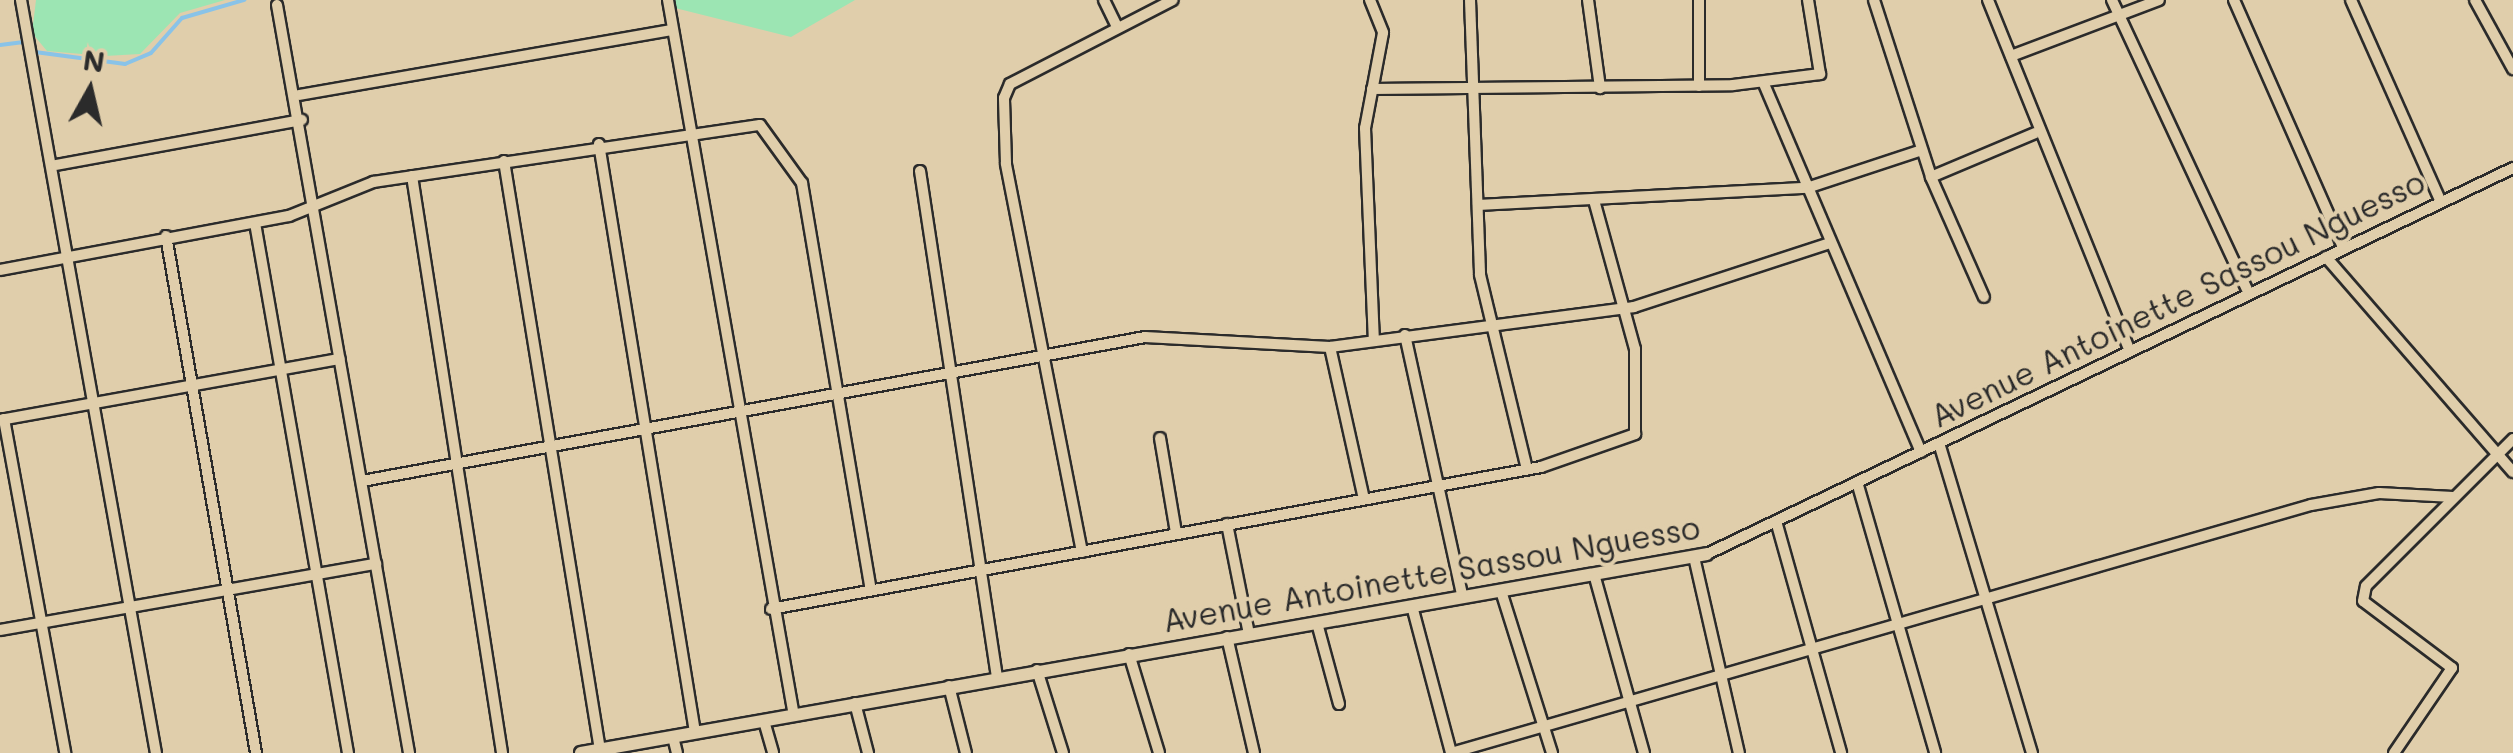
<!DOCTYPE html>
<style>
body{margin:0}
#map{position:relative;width:2513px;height:753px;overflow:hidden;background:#e0ceab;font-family:Mali,sans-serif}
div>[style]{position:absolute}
.green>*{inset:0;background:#9ce5b3}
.stream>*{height:4px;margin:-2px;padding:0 2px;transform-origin:2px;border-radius:2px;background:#89c3e8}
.roads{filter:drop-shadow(2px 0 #2b2b2b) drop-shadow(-2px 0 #2b2b2b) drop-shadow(0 2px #2b2b2b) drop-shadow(0 -2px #2b2b2b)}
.minor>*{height:10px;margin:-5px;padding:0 5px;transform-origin:5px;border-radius:5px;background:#e0ceab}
.tertiary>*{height:12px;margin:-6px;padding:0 6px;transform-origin:6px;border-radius:6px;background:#e0ceab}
span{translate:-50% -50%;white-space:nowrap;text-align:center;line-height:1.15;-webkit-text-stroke:8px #e0ceab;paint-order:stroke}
.street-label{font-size:32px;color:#2b2b2b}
.north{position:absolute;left:40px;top:40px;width:100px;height:100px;-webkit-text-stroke:8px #e0ceab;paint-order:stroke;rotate:8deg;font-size:28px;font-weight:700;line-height:40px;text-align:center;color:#2b2b2b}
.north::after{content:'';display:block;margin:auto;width:35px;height:45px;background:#2b2b2b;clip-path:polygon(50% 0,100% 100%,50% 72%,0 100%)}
</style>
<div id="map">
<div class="green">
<i style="clip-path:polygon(36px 0,225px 0,180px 13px,140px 54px,105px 56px,47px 51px,32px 33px)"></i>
<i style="clip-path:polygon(673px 0,855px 0,791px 37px,675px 8px)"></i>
</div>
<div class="stream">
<i style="left:0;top:45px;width:24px;rotate:-7deg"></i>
<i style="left:35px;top:52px;width:91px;rotate:7.6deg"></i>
<i style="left:125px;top:64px;width:28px;rotate:-23deg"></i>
<i style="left:151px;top:53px;width:47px;rotate:-48.5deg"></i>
<i style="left:182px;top:18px;width:65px;rotate:-16.2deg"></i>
</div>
<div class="roads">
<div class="minor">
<i style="left:21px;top:0;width:765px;rotate:79.84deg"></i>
<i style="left:668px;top:0;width:727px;rotate:80.02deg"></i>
<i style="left:1104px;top:0;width:30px;rotate:64deg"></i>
<i style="left:1370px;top:0;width:35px;rotate:68deg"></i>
<i style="left:1383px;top:33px;width:97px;rotate:100.7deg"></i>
<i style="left:1365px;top:128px;width:211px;rotate:87.6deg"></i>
<i style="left:1470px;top:0;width:275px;rotate:87.9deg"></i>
<i style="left:1480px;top:275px;width:200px;rotate:76.4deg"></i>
<i style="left:1588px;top:0;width:89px;rotate:82.2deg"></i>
<i style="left:1874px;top:0;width:186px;rotate:72.1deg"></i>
<i style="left:1931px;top:177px;width:131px;rotate:66.2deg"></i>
<i style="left:1988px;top:0;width:379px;rotate:68deg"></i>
<i style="left:2112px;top:0;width:324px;rotate:65deg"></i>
<i style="left:2234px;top:0;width:272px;rotate:66.2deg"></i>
<i style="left:2351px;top:0;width:221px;rotate:66deg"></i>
<i style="left:2475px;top:0;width:79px;rotate:61.2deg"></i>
<i style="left:277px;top:5px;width:760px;rotate:79.99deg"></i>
<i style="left:2011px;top:56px;width:158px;rotate:-20.7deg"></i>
<i style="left:1764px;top:84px;width:400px;rotate:66.9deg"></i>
<i style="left:1699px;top:86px;width:86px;rotate:-90deg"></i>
<i style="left:1372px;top:89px;width:361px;rotate:-0.6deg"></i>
<i style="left:1733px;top:85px;width:88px;rotate:-7.2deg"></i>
<i style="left:1820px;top:74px;width:75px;rotate:-99.2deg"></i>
<i style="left:299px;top:95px;width:379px;rotate:-9.9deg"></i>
<i style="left:599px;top:144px;width:596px;rotate:80.73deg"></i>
<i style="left:504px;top:161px;width:597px;rotate:80.74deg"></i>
<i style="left:56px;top:165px;width:250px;rotate:-10.4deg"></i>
<i style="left:920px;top:171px;width:512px;rotate:81.35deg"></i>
<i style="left:412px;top:176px;width:584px;rotate:81.13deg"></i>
<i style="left:1931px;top:177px;width:113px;rotate:-22.9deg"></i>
<i style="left:1478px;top:205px;width:329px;rotate:-3deg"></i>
<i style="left:1807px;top:188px;width:121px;rotate:-18.3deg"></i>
<i style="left:255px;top:223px;width:538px;rotate:80.05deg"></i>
<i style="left:166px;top:236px;width:525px;rotate:80.12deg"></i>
<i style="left:2326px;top:257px;width:285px;rotate:49deg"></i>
<i style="left:0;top:270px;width:294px;rotate:-10.6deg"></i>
<i style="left:289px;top:216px;width:91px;rotate:-22deg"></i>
<i style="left:373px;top:182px;width:391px;rotate:-8.4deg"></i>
<i style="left:760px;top:125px;width:72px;rotate:54.1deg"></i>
<i style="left:802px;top:183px;width:413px;rotate:80.4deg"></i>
<i style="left:1405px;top:335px;width:269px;rotate:77.6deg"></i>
<i style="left:1330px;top:347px;width:156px;rotate:77.4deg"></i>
<i style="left:4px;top:419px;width:340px;rotate:79.6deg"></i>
<i style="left:0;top:420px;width:345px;rotate:-10.2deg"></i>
<i style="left:1160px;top:438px;width:96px;rotate:80.4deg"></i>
<i style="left:1939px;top:443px;width:324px;rotate:73.3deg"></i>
<i style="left:362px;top:481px;width:796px;rotate:-10.42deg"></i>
<i style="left:1145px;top:337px;width:185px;rotate:3.1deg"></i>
<i style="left:1330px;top:347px;width:307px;rotate:-7.5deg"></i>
<i style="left:1634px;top:307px;width:206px;rotate:-18.1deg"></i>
<i style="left:1857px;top:482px;width:282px;rotate:73.9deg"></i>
<i style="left:1776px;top:521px;width:241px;rotate:74.3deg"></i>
<i style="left:1227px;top:524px;width:112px;rotate:78.7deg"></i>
<i style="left:1082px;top:552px;width:396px;rotate:-101.1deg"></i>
<i style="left:1006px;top:163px;width:65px;rotate:-91.8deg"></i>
<i style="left:1004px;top:98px;width:15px;rotate:-67deg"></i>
<i style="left:1010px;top:84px;width:183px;rotate:-27.3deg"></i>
<i style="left:1707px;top:554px;width:894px;rotate:-25.59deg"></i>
<i style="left:1694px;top:557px;width:201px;rotate:77.1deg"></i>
<i style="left:1594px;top:574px;width:186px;rotate:74.4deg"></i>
<i style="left:1501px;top:591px;width:170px;rotate:72.5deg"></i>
<i style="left:1412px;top:606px;width:152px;rotate:75.1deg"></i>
<i style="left:771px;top:609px;width:783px;rotate:-10.45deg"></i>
<i style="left:1541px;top:467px;width:100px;rotate:-19.3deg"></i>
<i style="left:1635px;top:434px;width:85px;rotate:-90deg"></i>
<i style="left:1635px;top:349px;width:155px;rotate:-105.4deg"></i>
<i style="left:1317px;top:623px;width:84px;rotate:74.8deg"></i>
<i style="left:0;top:630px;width:382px;rotate:-10deg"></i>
<i style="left:1227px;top:637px;width:119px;rotate:76.9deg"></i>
<i style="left:1129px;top:654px;width:103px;rotate:73.1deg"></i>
<i style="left:1037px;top:670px;width:87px;rotate:72.6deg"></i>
<i style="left:949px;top:686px;width:69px;rotate:75.8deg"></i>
<i style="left:855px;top:703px;width:52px;rotate:75.4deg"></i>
<i style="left:764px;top:721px;width:33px;rotate:74deg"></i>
<i style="left:673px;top:737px;width:16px;rotate:76deg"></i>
<i style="left:1451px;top:753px;width:895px;rotate:-16.09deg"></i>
<i style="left:2311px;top:505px;width:69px;rotate:-10deg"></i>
<i style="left:2379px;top:493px;width:74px;rotate:3.1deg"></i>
<i style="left:2394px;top:753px;width:103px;rotate:-55.7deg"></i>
<i style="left:2452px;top:668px;width:111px;rotate:-143deg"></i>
<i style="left:2363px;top:601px;width:15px;rotate:-79deg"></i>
<i style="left:2366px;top:586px;width:208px;rotate:-45deg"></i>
</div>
<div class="tertiary">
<i style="left:581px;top:753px;width:1143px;rotate:-10.02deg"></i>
</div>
</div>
<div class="street-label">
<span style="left:2177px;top:298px;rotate:-26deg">Avenue Antoinette Sassou Nguesso</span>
<span style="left:1431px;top:573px;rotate:-10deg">Avenue Antoinette Sassou Nguesso</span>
</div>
<div class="north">N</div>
</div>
